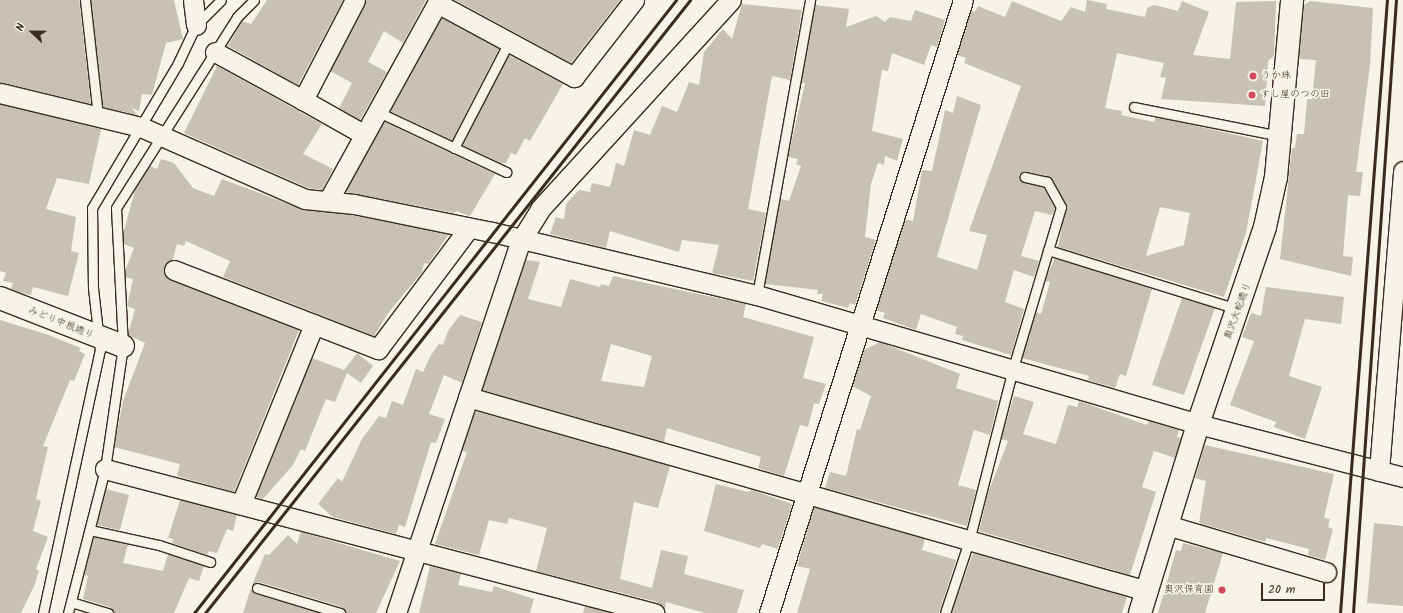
<!DOCTYPE html>
<meta charset="utf-8">
<style>
body{margin:0}
#map{position:relative;width:1403px;height:613px;overflow:hidden;background:#f7f3e8;font-family:Kalam,"Klee One",sans-serif}
div>[style]{position:absolute}
.building>*{inset:0;background:#c8c1b6}
.roads{filter:drop-shadow(1px 0 #3b2a1e) drop-shadow(-1px 0 #3b2a1e) drop-shadow(0 1px #3b2a1e) drop-shadow(0 -1px #3b2a1e)}
.lane>*{height:9px;margin:-4.5px;padding:0 4.5px;transform-origin:4.5px;border-radius:4.5px;background:#f7f3e8}
.street>*{height:19px;margin:-9.5px;padding:0 9.5px;transform-origin:9.5px;border-radius:9.5px;background:#f7f3e8}
.secondary>*{height:22px;margin:-11px;padding:0 11px;transform-origin:11px;border-radius:11px;background:#f7f3e8}
.rail>*{height:3px;margin:-1.5px;padding:0 1.5px;transform-origin:1.5px;border-radius:1.5px;background:#3b2a1e}
.dots>*{width:11px;height:11px;translate:-50% -50%;box-sizing:border-box;border:2px solid #f7f3e8;border-radius:50%}
span{translate:-50% -50%;white-space:nowrap;text-align:center;line-height:1.15;-webkit-text-stroke:3.5px #f7f3e8;paint-order:stroke}
.poi-label{font-size:10px;color:#3b2a1e}
.left{translate:0 -50%;text-align:left}
.right{translate:-100% -50%;text-align:right}
.street-label{font-size:10px;color:#3b2a1e}
.north{position:absolute;left:12px;top:12px;width:40px;height:40px;-webkit-text-stroke:3px #f7f3e8;paint-order:stroke;rotate:292deg;font-size:11px;font-weight:700;line-height:16px;text-align:center;color:#3b2a1e}
.north::after{content:'';display:block;margin:auto;width:14px;height:18px;background:#3b2a1e;clip-path:polygon(50% 0,100% 100%,50% 72%,0 100%)}
.scale{position:absolute;left:1261px;top:583px;width:64px;height:18px;box-sizing:border-box;border:2px solid #3b2a1e;border-top:0;padding-left:5px;font-size:12px;line-height:14px;white-space:nowrap;color:#3b2a1e;-webkit-text-stroke:3px #f7f3e8;paint-order:stroke}
</style>
<div id="map">
<div class="building">
<i style="clip-path:polygon(0 0,79px 0,91px 104px,0 82px)"></i>
<i style="clip-path:polygon(91px 0,174px 0,183px 39px,166px 43px,152px 95px,142px 94px,139px 111px,132px 108px,137px 115px,103px 107px)"></i>
<i style="clip-path:polygon(267px 0,343px 0,298px 85px,228px 46px,242px 21px,251px 24px)"></i>
<i style="clip-path:polygon(366px 0,426px 0,403px 43px,384px 31px,368px 62px,387px 72px,360px 120px,339px 108px,352px 83px,330px 71px)"></i>
<i style="clip-path:polygon(455px 0,620px 0,571px 63px)"></i>
<i style="clip-path:polygon(evenodd,1087px 0,1107px 4px,1106px 9px,1145px 17px,1147px 8px,1154px 5px,1178px 11px,1182px 1px,1209px 12px,1193px 55px,1230px 59px,1236px 2px,1276px 1px,1274px 56px,1268px 61px,1265px 106px,1161px 99px,1166px 78px,1160px 77px,1164px 63px,1117px 53px,1105px 108px,1122px 111px,1121px 115px,1154px 122px,1156px 117px,1263px 141px,1246px 233px,1224px 297px,1058px 247px,1066px 204px,1051px 177px,1024px 171px,1019px 175px,1021px 181px,1043px 187px,1055px 208px,1052px 215px,1035px 211px,1021px 256px,1039px 261px,1034px 277px,1014px 270px,1005px 302px,1024px 309px,1011px 355px,962px 340px,963px 336px,955px 334px,957px 327px,921px 314px,916px 330px,883px 318px,885px 313px,876px 310px,905px 219px,913px 221px,922px 170px,932px 171px,945px 110px,953px 113px,957px 96px,981px 105px,937px 257px,977px 270px,987px 235px,969px 231px,1021px 86px,964px 63px,966px 58px,957px 55px,971px 11px,975px 12px,978px 6px,1005px 17px,1012px 1px,1061px 21px,1071px 7px,1085px 12px,1087px 0,1160px 207px,1190px 213px,1184px 245px,1146px 256px,1160px 207px)"></i>
<i style="clip-path:polygon(1310px 1px,1373px 8px,1370px 65px,1356px 172px,1363px 172px,1360px 196px,1348px 195px,1343px 256px,1353px 257px,1351px 276px,1280px 259px,1292px 148px,1295px 148px,1297px 134px,1304px 134px,1307px 99px,1312px 99px,1316px 60px,1299px 59px,1304px 5px)"></i>
<i style="clip-path:polygon(742px 4px,802px 10px,790px 80px,772px 76px,748px 209px,766px 213px,753px 281px,712px 273px,719px 245px,682px 240px,679px 252px,610px 231px,606px 248px,550px 234px,556px 217px,564px 219px,566px 204px,579px 190px,590px 192px,592px 183px,610px 187px,616px 163px,624px 166px,634px 130px,650px 135px,662px 106px,677px 112px,689px 82px,699px 85px,704px 52px,723px 29px,732px 39px)"></i>
<i style="clip-path:polygon(815px 5px,849px 9px,846px 27px,876px 16px,885px 22px,890px 17px,911px 21px,915px 10px,945px 20px,937px 47px,931px 45px,924px 65px,892px 53px,888px 71px,882px 70px,872px 131px,903px 139px,897px 161px,885px 156px,884px 165px,878px 163px,871px 184px,865px 237px,876px 240px,855px 305px,850px 303px,848px 308px,821px 301px,823px 294px,817px 294px,818px 290px,765px 284px,780px 199px,789px 201px,801px 166px,796px 164px,798px 159px,788px 157px,805px 83px,801px 82px)"></i>
<i style="clip-path:polygon(442px 18px,499px 49px,452px 140px,390px 111px)"></i>
<i style="clip-path:polygon(509px 55px,563px 84px,530px 141px,525px 138px,516px 155px,511px 153px,506px 163px,501px 163px,462px 145px)"></i>
<i style="clip-path:polygon(217px 66px,322px 124px,303px 154px,333px 169px,322px 190px,308px 188px,184px 133px)"></i>
<i style="clip-path:polygon(0 104px,101px 129px,89px 184px,57px 178px,46px 209px,76px 217px,71px 251px,79px 253px,68px 296px,33px 287px,31px 295px,19px 292px,11px 289px,13px 283px,3px 281px,6px 273px,0 271px)"></i>
<i style="clip-path:polygon(384px 122px,495px 174px,470px 216px,456px 211px,455px 213px,345px 192px)"></i>
<i style="clip-path:polygon(161px 159px,174px 163px,193px 188px,214px 196px,222px 179px,304px 210px,352px 215px,449px 234px,428px 264px,424px 263px,422px 272px,389px 312px,374px 336px,223px 277px,230px 261px,186px 241px,184px 246px,177px 244px,173px 259px,164px 266px,170px 280px,299px 330px,234px 492px,177px 476px,180px 464px,114px 447px,123px 401px,145px 343px,128px 335px,135px 309px,127px 306px,133px 279px,126px 277px,125px 271px,134px 248px,124px 244px,123px 234px,135px 190px,150px 166px,157px 169px)"></i>
<i style="clip-path:polygon(1055px 258px,1152px 289px,1126px 376px,1120px 374px,1115px 388px,1088px 380px,1089px 376px,1022px 358px,1036px 312px,1041px 314px,1050px 282px,1045px 281px)"></i>
<i style="clip-path:polygon(evenodd,526px 260px,540px 262px,528px 299px,561px 307px,570px 279px,600px 287px,601px 284px,609px 286px,613px 276px,746px 304px,743px 317px,814px 337px,803px 378px,826px 384px,819px 404px,814px 403px,808px 427px,800px 425px,784px 476px,758px 468px,761px 457px,667px 428px,664px 442px,482px 390px,526px 260px,611px 344px,652px 356px,644px 387px,601px 381px,611px 344px)"></i>
<i style="clip-path:polygon(1266px 287px,1344px 297px,1341px 324px,1305px 319px,1289px 376px,1322px 387px,1305px 439px,1274px 427px,1276px 422px,1230px 405px,1254px 341px,1242px 337px,1251px 313px,1261px 316px)"></i>
<i style="clip-path:polygon(1182px 298px,1215px 308px,1184px 395px,1152px 385px)"></i>
<i style="clip-path:polygon(460px 315px,482px 322px,462px 383px,444px 375px,429px 414px,445px 419px,436px 443px,431px 442px,405px 527px,399px 525px,396px 534px,333px 517px,318px 504px,338px 478px,342px 482px,362px 439px,379px 416px,386px 418px,392px 401px,403px 405px,416px 369px,423px 372px,431px 355px,439px 344px,443px 345px,448px 331px)"></i>
<i style="clip-path:polygon(0 320px,46px 334px,81px 348px,79px 351px,85px 354px,74px 381px,70px 380px,43px 446px,48px 447px,36px 499px,41px 501px,33px 531px,48px 537px,36px 569px,39px 571px,35px 584px,21px 613px,0 613px)"></i>
<i style="clip-path:polygon(880px 342px,960px 374px,956px 388px,998px 401px,990px 435px,974px 430px,958px 485px,976px 490px,967px 526px,825px 488px,830px 472px,846px 476px,857px 429px,860px 430px,871px 396px,852px 386px,864px 350px)"></i>
<i style="clip-path:polygon(357px 353px,373px 366px,361px 383px,347px 373px,335px 402px,326px 399px,305px 451px,301px 449px,293px 465px,263px 499px,256px 497px,312px 358px,344px 370px)"></i>
<i style="clip-path:polygon(1014px 396px,1034px 402px,1023px 434px,1056px 444px,1068px 405px,1077px 407px,1079px 401px,1147px 425px,1149px 421px,1179px 430px,1177px 437px,1181px 438px,1175px 458px,1154px 451px,1142px 487px,1156px 492px,1130px 575px,979px 531px,988px 493px,1008px 441px,1001px 439px)"></i>
<i style="clip-path:polygon(475px 411px,670px 466px,658px 508px,634px 502px,620px 579px,652px 588px,661px 550px,688px 556px,684px 574px,744px 590px,737px 613px,705px 613px,666px 602px,665px 611px,657px 602px,536px 571px,547px 528px,509px 518px,507px 524px,489px 520px,479px 555px,435px 544px,467px 452px,462px 451px)"></i>
<i style="clip-path:polygon(1205px 445px,1334px 474px,1324px 518px,1330px 519px,1328px 527px,1333px 529px,1325px 560px,1308px 555px,1309px 549px,1266px 538px,1265px 542px,1199px 523px,1206px 481px,1195px 478px)"></i>
<i style="clip-path:polygon(716px 484px,748px 492px,752px 490px,792px 504px,778px 549px,762px 544px,760px 548px,704px 531px)"></i>
<i style="clip-path:polygon(106px 489px,129px 495px,120px 530px,97px 525px)"></i>
<i style="clip-path:polygon(180px 500px,237px 515px,233px 531px,227px 529px,217px 553px,209px 551px,207px 555px,172px 543px,173px 539px,168px 538px)"></i>
<i style="clip-path:polygon(814px 507px,925px 539px,922px 550px,956px 560px,939px 613px,797px 613px,810px 569px,797px 566px)"></i>
<i style="clip-path:polygon(1374px 523px,1403px 526px,1403px 606px,1367px 603px)"></i>
<i style="clip-path:polygon(301px 532px,400px 561px,376px 613px,346px 613px,342px 607px,259px 582px,252px 585px,265px 554px,269px 555px,288px 535px,297px 544px)"></i>
<i style="clip-path:polygon(94px 537px,128px 544px,123px 563px,163px 571px,168px 554px,204px 566px,199px 581px,189px 578px,174px 613px,114px 613px,110px 607px,83px 599px,88px 576px,84px 575px)"></i>
<i style="clip-path:polygon(1183px 543px,1223px 553px,1205px 613px,1158px 613px,1176px 550px,1181px 551px)"></i>
<i style="clip-path:polygon(973px 553px,1127px 597px,1122px 613px,951px 613px)"></i>
<i style="clip-path:polygon(430px 566px,461px 574px,458px 585px,492px 592px,494px 586px,534px 599px,530px 613px,419px 613px)"></i>
<i style="clip-path:polygon(251px 588px,255px 594px,319px 613px,243px 613px)"></i>
<i style="clip-path:polygon(585px 606px,611px 613px,583px 613px)"></i>
</div>
<div class="roads">
<div class="lane">
<i style="left:85px;top:0;width:117px;rotate:83.6deg"></i>
<i style="left:1134px;top:107px;width:149px;rotate:11.2deg"></i>
<i style="left:376px;top:111px;width:144px;rotate:25.1deg"></i>
<i style="left:454px;top:148px;width:119px;rotate:-62.6deg"></i>
<i style="left:1048px;top:250px;width:198px;rotate:17.3deg"></i>
<i style="left:757px;top:295px;width:300px;rotate:-79.8deg"></i>
<i style="left:90px;top:530px;width:71px;rotate:12.3deg"></i>
<i style="left:159px;top:545px;width:54px;rotate:18.4deg"></i>
<i style="left:257px;top:588px;width:87px;rotate:16.8deg"></i>
<i style="left:71px;top:602px;width:39px;rotate:17deg"></i>
<i style="left:43px;top:613px;width:269px;rotate:-77.8deg"></i>
<i style="left:100px;top:350px;width:62px;rotate:-96.4deg"></i>
<i style="left:93px;top:288px;width:80px;rotate:-90.7deg"></i>
<i style="left:92px;top:208px;width:169px;rotate:-59.3deg"></i>
<i style="left:178px;top:63px;width:42px;rotate:-64.7deg"></i>
<i style="left:196px;top:25px;width:35px;rotate:-45deg"></i>
<i style="left:68px;top:613px;width:149px;rotate:-75.6deg"></i>
<i style="left:105px;top:469px;width:124px;rotate:-81.7deg"></i>
<i style="left:123px;top:346px;width:138px;rotate:-92.9deg"></i>
<i style="left:116px;top:208px;width:226px;rotate:-57.6deg"></i>
<i style="left:237px;top:17px;width:24px;rotate:-45deg"></i>
<i style="left:945px;top:613px;width:76px;rotate:-71.6deg"></i>
<i style="left:969px;top:541px;width:179px;rotate:-75.7deg"></i>
<i style="left:1013px;top:368px;width:168px;rotate:-73.4deg"></i>
<i style="left:1061px;top:207px;width:29px;rotate:-119deg"></i>
<i style="left:1047px;top:182px;width:23px;rotate:-167deg"></i>
</div>
<div class="street">
<i style="left:193px;top:0;width:25px;rotate:83deg"></i>
<i style="left:355px;top:0;width:113px;rotate:117.5deg"></i>
<i style="left:303px;top:100px;width:69px;rotate:29.5deg"></i>
<i style="left:437px;top:3px;width:156px;rotate:28.4deg"></i>
<i style="left:574px;top:77px;width:98px;rotate:-52.1deg"></i>
<i style="left:215px;top:52px;width:100px;rotate:28.6deg"></i>
<i style="left:0;top:93px;width:145px;rotate:13.6deg"></i>
<i style="left:141px;top:127px;width:179px;rotate:23.7deg"></i>
<i style="left:305px;top:199px;width:49px;rotate:5.8deg"></i>
<i style="left:354px;top:204px;width:141px;rotate:11.5deg"></i>
<i style="left:492px;top:232px;width:272px;rotate:13.4deg"></i>
<i style="left:757px;top:295px;width:459px;rotate:16.3deg"></i>
<i style="left:1198px;top:424px;width:212px;rotate:14.5deg"></i>
<i style="left:328px;top:201px;width:230px;rotate:-61.1deg"></i>
<i style="left:174px;top:270px;width:219px;rotate:21.2deg"></i>
<i style="left:378px;top:349px;width:151px;rotate:-53.1deg"></i>
<i style="left:468px;top:397px;width:706px;rotate:15.95deg"></i>
<i style="left:105px;top:469px;width:568px;rotate:14.7deg"></i>
<i style="left:1379px;top:471px;width:301px;rotate:-85.4deg"></i>
<i style="left:241px;top:504px;width:194px;rotate:-67.9deg"></i>
<i style="left:1167px;top:525px;width:166px;rotate:16.5deg"></i>
<i style="left:396px;top:613px;width:393px;rotate:-71.5deg"></i>
<i style="left:521px;top:240px;width:36px;rotate:-58deg"></i>
<i style="left:540px;top:209px;width:283px;rotate:-47.6deg"></i>
<i style="left:769px;top:613px;width:643px;rotate:-72.44deg"></i>
</div>
<div class="secondary">
<i style="left:0;top:298px;width:132px;rotate:21.3deg"></i>
<i style="left:1140px;top:613px;width:198px;rotate:-72.9deg"></i>
<i style="left:1198px;top:424px;width:208px;rotate:-71.2deg"></i>
<i style="left:1265px;top:227px;width:51px;rotate:-77.6deg"></i>
<i style="left:1276px;top:177px;width:178px;rotate:-84.8deg"></i>
</div>
</div>
<div class="rail">
<i style="left:194px;top:613px;width:780px;rotate:-51.82deg"></i>
<i style="left:205px;top:613px;width:782px;rotate:-51.65deg"></i>
<i style="left:1340px;top:613px;width:615px;rotate:-85.62deg"></i>
<i style="left:1353px;top:613px;width:615px;rotate:-85.99deg"></i>
</div>
<div class="dots">
<i style="left:1253px;top:76px;background:#d1495b"></i>
<i style="left:1252px;top:95px;background:#d1495b"></i>
<i style="left:1222px;top:590px;background:#d1495b"></i>
</div>
<div class="poi-label">
<span class="left" style="left:1261px;top:76px">うか珠</span>
<span class="left" style="left:1260px;top:95px">すし屋のつの田</span>
<span class="right" style="left:1214px;top:590px">奥沢保育園</span>
</div>
<div class="street-label">
<span style="left:1238px;top:311px;rotate:-70deg">奥沢大蛇通り</span>
<span style="left:61px;top:323px;rotate:22deg">みどり中根通り</span>
</div>
<div class="north">N</div>
<div class="scale">20 m</div>
</div>
